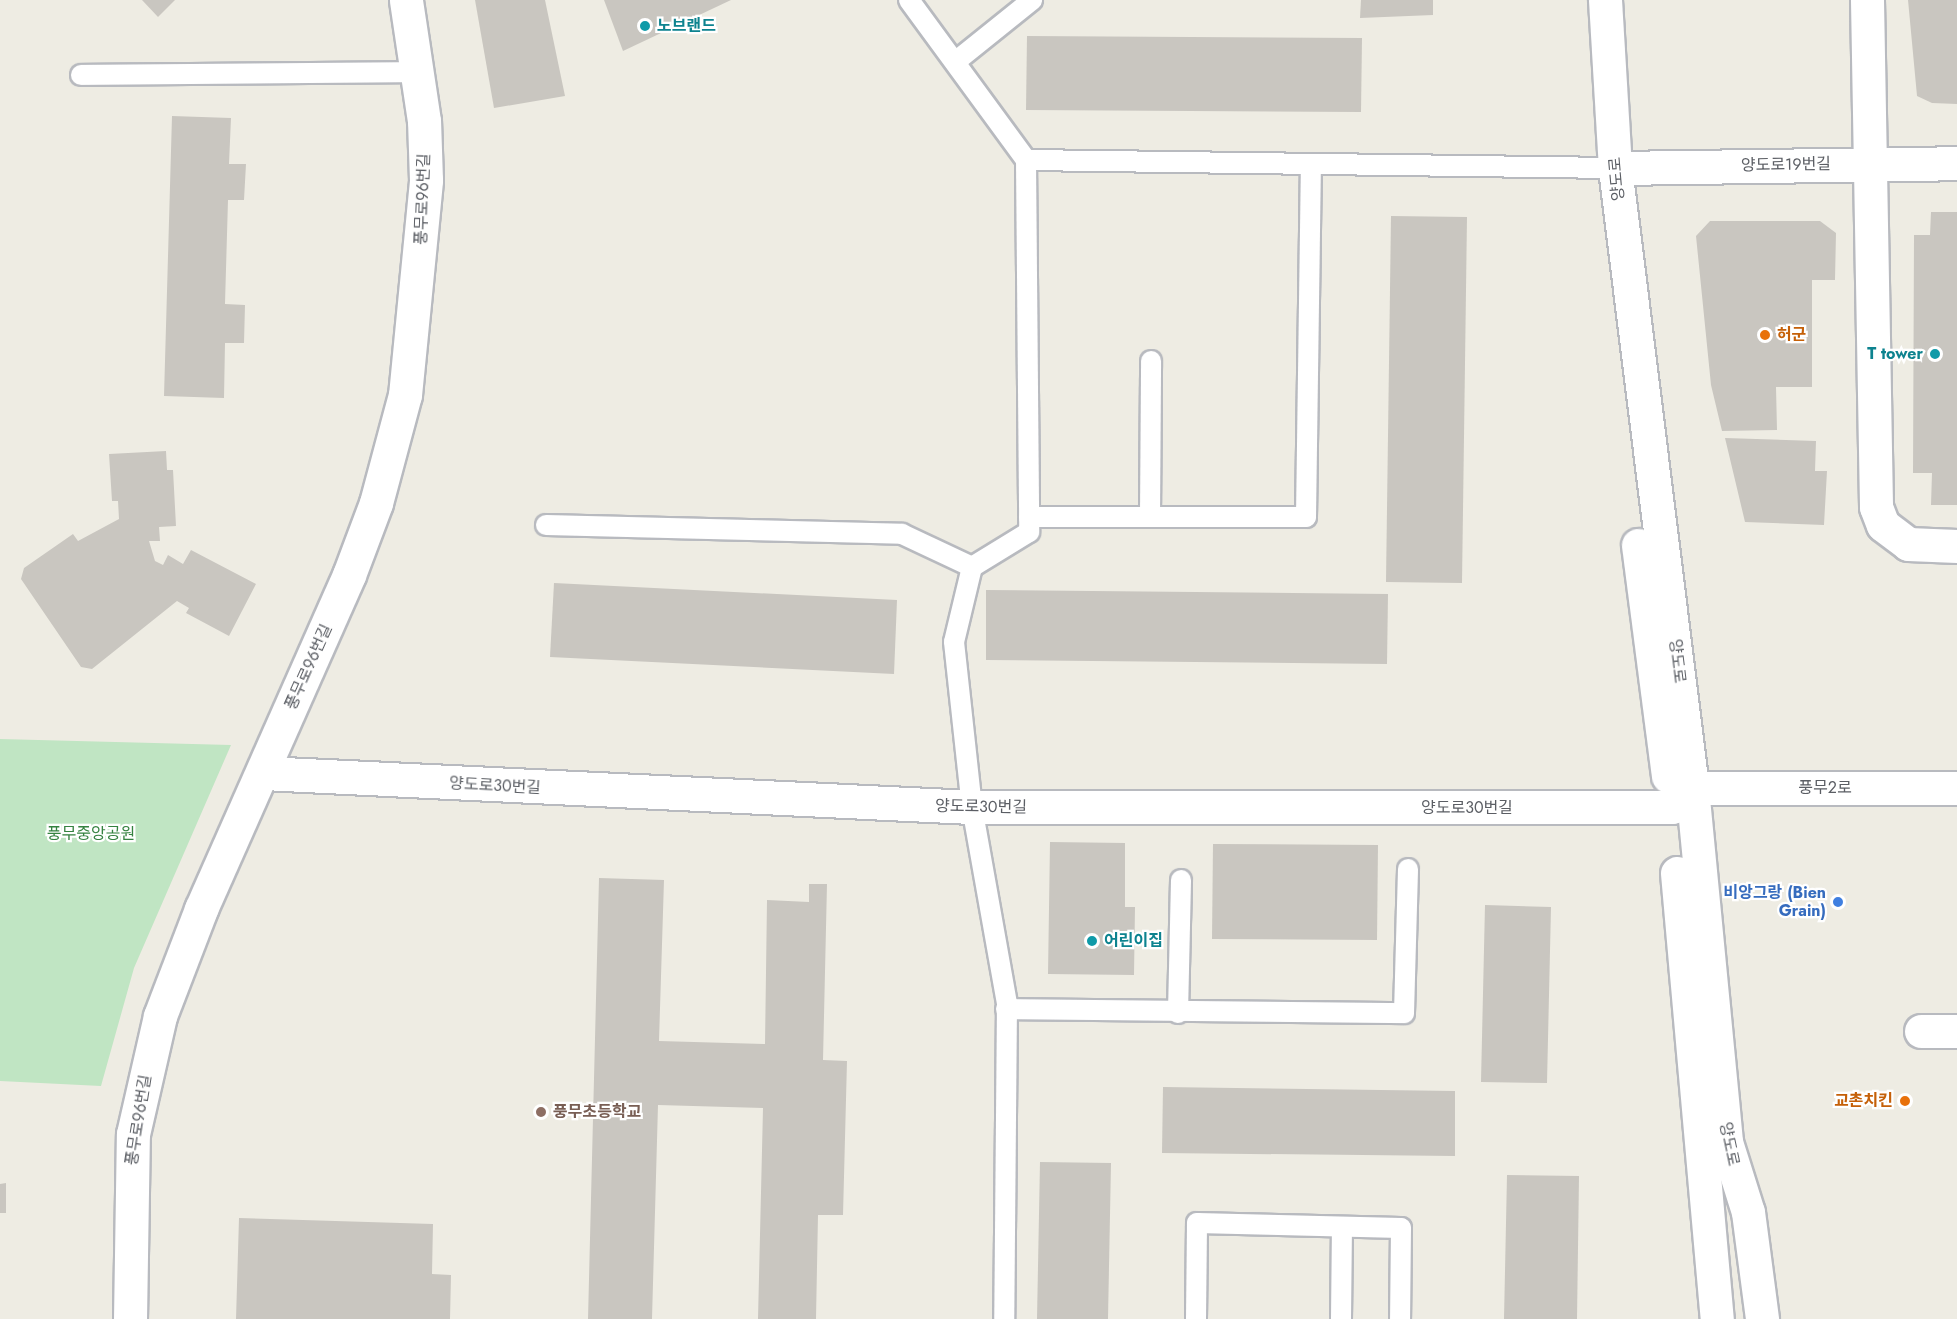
<!DOCTYPE html>
<meta charset="utf-8">
<style>
body{margin:0}
#map{position:relative;width:1957px;height:1319px;overflow:hidden;background:#eeece3;font-family:Jost,"Noto Sans KR",sans-serif}
div>[style]{position:absolute}
.green>*{inset:0;background:#c0e5c3}
.building>*{inset:0;background:#c9c6c0}
.roads{filter:drop-shadow(2px 0 #b8babf) drop-shadow(-2px 0 #b8babf) drop-shadow(0 2px #b8babf) drop-shadow(0 -2px #b8babf)}
.service>*{height:20px;margin:-10px;padding:0 10px;transform-origin:10px;border-radius:10px;background:#fff}
.minor>*{height:33px;margin:-16.5px;padding:0 16.5px;transform-origin:16.5px;border-radius:16.5px;background:#fff}
.tertiary>*{height:33px;margin:-16.5px;padding:0 16.5px;transform-origin:16.5px;border-radius:16.5px;background:#fff}
.dots>*{width:16px;height:16px;translate:-50% -50%;box-sizing:border-box;border:3px solid #fff;border-radius:50%}
span{translate:-50% -50%;white-space:nowrap;text-align:center;line-height:1.15;-webkit-text-stroke:4.5px #fff;paint-order:stroke}
.culture-label{font-size:16px;color:#0d838f;font-weight:700}
.left{translate:0 -50%;text-align:left}
.right{translate:-100% -50%;text-align:right}
.street-label{font-size:16px;color:#5b5e64}
.food-label{font-size:16px;color:#c56008;font-weight:700}
.park-label{font-size:16px;color:#358240}
.shop-label{font-size:16px;color:#366cbe;font-weight:700}
.education-label{font-size:16px;color:#785e54;font-weight:700}
</style>
<div id="map">
<div class="green">
<i style="clip-path:polygon(0 739px,231px 745px,134px 968px,101px 1086px,0 1081px)"></i>
</div>
<div class="building">
<i style="clip-path:polygon(142px 0,175px 0,158px 17px)"></i>
<i style="clip-path:polygon(475px 0,545px 0,565px 96px,494px 108px)"></i>
<i style="clip-path:polygon(604px 0,731px 0,623px 51px)"></i>
<i style="clip-path:polygon(1361px 0,1433px 0,1433px 15px,1360px 18px)"></i>
<i style="clip-path:polygon(1908px 0,1957px 0,1957px 104px,1932px 103px,1917px 96px)"></i>
<i style="clip-path:polygon(1027px 36px,1362px 38px,1361px 112px,1026px 110px)"></i>
<i style="clip-path:polygon(172px 116px,231px 118px,229px 164px,246px 164px,244px 200px,228px 200px,225px 304px,245px 305px,244px 343px,225px 343px,224px 398px,164px 396px)"></i>
<i style="clip-path:polygon(1931px 212px,1957px 212px,1957px 505px,1931px 505px,1932px 473px,1913px 473px,1914px 235px,1930px 235px)"></i>
<i style="clip-path:polygon(1391px 216px,1467px 217px,1462px 583px,1386px 582px)"></i>
<i style="clip-path:polygon(1710px 221px,1820px 221px,1836px 233px,1835px 280px,1812px 280px,1812px 387px,1776px 387px,1777px 430px,1722px 431px,1711px 385px,1696px 236px)"></i>
<i style="clip-path:polygon(1725px 438px,1816px 441px,1815px 471px,1827px 471px,1824px 525px,1745px 522px)"></i>
<i style="clip-path:polygon(166px 451px,167px 470px,173px 470px,176px 526px,159px 527px,160px 541px,149px 541px,155px 561px,163px 565px,168px 555px,183px 564px,191px 550px,256px 584px,229px 636px,186px 613px,189px 608px,177px 601px,92px 669px,81px 667px,21px 579px,24px 568px,73px 534px,78px 541px,119px 519px,118px 501px,112px 501px,109px 454px)"></i>
<i style="clip-path:polygon(554px 583px,897px 600px,894px 674px,550px 657px)"></i>
<i style="clip-path:polygon(986px 590px,1388px 594px,1387px 664px,986px 660px)"></i>
<i style="clip-path:polygon(1050px 842px,1125px 843px,1125px 907px,1135px 907px,1134px 975px,1048px 974px)"></i>
<i style="clip-path:polygon(1213px 844px,1378px 845px,1377px 940px,1212px 939px)"></i>
<i style="clip-path:polygon(599px 878px,664px 880px,659px 1041px,765px 1044px,767px 900px,809px 902px,809px 884px,827px 884px,823px 1060px,847px 1061px,843px 1215px,818px 1215px,816px 1319px,758px 1319px,763px 1108px,658px 1105px,652px 1319px,588px 1319px)"></i>
<i style="clip-path:polygon(1485px 905px,1551px 907px,1547px 1083px,1481px 1082px)"></i>
<i style="clip-path:polygon(1163px 1087px,1455px 1091px,1455px 1156px,1162px 1153px)"></i>
<i style="clip-path:polygon(1040px 1162px,1111px 1163px,1108px 1319px,1037px 1319px)"></i>
<i style="clip-path:polygon(1507px 1175px,1579px 1176px,1577px 1319px,1504px 1319px)"></i>
<i style="clip-path:polygon(6px 1183px,6px 1213px,0 1213px,0 1184px)"></i>
<i style="clip-path:polygon(239px 1218px,433px 1224px,432px 1274px,451px 1275px,450px 1319px,236px 1319px)"></i>
</div>
<div class="roads">
<div class="service">
<i style="left:909px;top:0;width:198px;rotate:53.8deg"></i>
<i style="left:1026px;top:160px;width:372px;rotate:89.5deg"></i>
<i style="left:1029px;top:532px;width:67px;rotate:148.4deg"></i>
<i style="left:972px;top:567px;width:77px;rotate:103.5deg"></i>
<i style="left:954px;top:642px;width:166px;rotate:83.8deg"></i>
<i style="left:972px;top:807px;width:199px;rotate:79.9deg"></i>
<i style="left:1007px;top:1003px;width:316px;rotate:90.5deg"></i>
<i style="left:955px;top:62px;width:99px;rotate:-38.8deg"></i>
<i style="left:81px;top:75px;width:338px;rotate:-0.5deg"></i>
<i style="left:1026px;top:160px;width:589px;rotate:0.78deg"></i>
<i style="left:1029px;top:517px;width:277px"></i>
<i style="left:1306px;top:517px;width:351px;rotate:-89.2deg"></i>
<i style="left:1150px;top:517px;width:156px;rotate:-89.6deg"></i>
<i style="left:546px;top:525px;width:356px;rotate:1.4deg"></i>
<i style="left:902px;top:534px;width:77px;rotate:25.2deg"></i>
<i style="left:1006px;top:1009px;width:398px;rotate:0.6deg"></i>
<i style="left:1404px;top:1013px;width:144px;rotate:-88.4deg"></i>
<i style="left:1178px;top:1013px;width:133px;rotate:-88.7deg"></i>
<i style="left:1196px;top:1319px;width:96px;rotate:-89.4deg"></i>
<i style="left:1197px;top:1223px;width:204px;rotate:1.4deg"></i>
<i style="left:1401px;top:1228px;width:91px;rotate:90.6deg"></i>
<i style="left:1341px;top:1319px;width:92px;rotate:-89.4deg"></i>
</div>
<div class="minor">
<i style="left:1867px;top:0;width:507px;rotate:88.98deg"></i>
<i style="left:1876px;top:507px;width:19px;rotate:69deg"></i>
<i style="left:1883px;top:525px;width:31px;rotate:37deg"></i>
<i style="left:1908px;top:544px;width:49px;rotate:2.3deg"></i>
<i style="left:1615px;top:168px;width:342px;rotate:-0.8deg"></i>
<i style="left:263px;top:773px;width:710px;rotate:2.75deg"></i>
<i style="left:972px;top:807px;width:700px"></i>
<i style="left:1672px;top:807px;width:28px;rotate:-44deg"></i>
<i style="left:1692px;top:788px;width:265px"></i>
<i style="left:1921px;top:1031px;width:36px"></i>
<i style="left:130px;top:1319px;width:185px;rotate:-89.1deg"></i>
<i style="left:133px;top:1134px;width:121px;rotate:-77.1deg"></i>
<i style="left:160px;top:1016px;width:115px;rotate:-69deg"></i>
<i style="left:201px;top:909px;width:365px;rotate:-66.1deg"></i>
<i style="left:349px;top:575px;width:77px;rotate:-69.4deg"></i>
<i style="left:376px;top:503px;width:112px;rotate:-75deg"></i>
<i style="left:405px;top:395px;width:216px;rotate:-84.4deg"></i>
<i style="left:426px;top:180px;width:59px;rotate:-91.9deg"></i>
<i style="left:424px;top:121px;width:122px;rotate:-98.5deg"></i>
</div>
<div class="tertiary">
<i style="left:1605px;top:0;width:168px;rotate:86.6deg"></i>
<i style="left:1615px;top:168px;width:625px;rotate:82.92deg"></i>
<i style="left:1692px;top:788px;width:356px;rotate:84.5deg"></i>
<i style="left:1726px;top:1142px;width:73px;rotate:72.6deg"></i>
<i style="left:1748px;top:1212px;width:108px;rotate:82.5deg"></i>
<i style="left:1638px;top:545px;width:233px;rotate:82.6deg"></i>
<i style="left:1677px;top:873px;width:448px;rotate:84.9deg"></i>
</div>
</div>
<div class="dots">
<i style="left:645px;top:26px;background:#0f9aa8"></i>
<i style="left:1765px;top:335px;background:#e8710a"></i>
<i style="left:1935px;top:354px;background:#0f9aa8"></i>
<i style="left:1838px;top:902px;background:#3f7fe0"></i>
<i style="left:1092px;top:941px;background:#0f9aa8"></i>
<i style="left:1905px;top:1101px;background:#e8710a"></i>
<i style="left:541px;top:1112px;background:#8d6e63"></i>
</div>
<div class="culture-label">
<span class="left" style="left:657px;top:26px">노브랜드</span>
<span class="right" style="left:1923px;top:354px">T tower</span>
<span class="left" style="left:1104px;top:941px">어린이집</span>
</div>
<div class="street-label">
<span style="left:1786px;top:165px;rotate:-1deg">양도로19번길</span>
<span style="left:1617px;top:179px;rotate:-95deg">양도로</span>
<span style="left:423px;top:199px;rotate:-88deg">풍무로96번길</span>
<span style="left:1677px;top:661px;rotate:83deg">양도로</span>
<span style="left:309px;top:667px;rotate:-66deg">풍무로96번길</span>
<span style="left:495px;top:786px;rotate:3deg">양도로30번길</span>
<span style="left:1825px;top:788px">풍무2로</span>
<span style="left:981px;top:807px;rotate:1deg">양도로30번길</span>
<span style="left:1467px;top:808px">양도로30번길</span>
<span style="left:139px;top:1120px;rotate:-81deg">풍무로96번길</span>
<span style="left:1729px;top:1144px;rotate:78deg">양도로</span>
</div>
<div class="food-label">
<span class="left" style="left:1777px;top:335px">허군</span>
<span class="right" style="left:1893px;top:1101px">교촌치킨</span>
</div>
<div class="park-label">
<span style="left:91px;top:834px">풍무중앙공원</span>
</div>
<div class="shop-label">
<span class="right" style="left:1826px;top:902px">비앙그랑 (Bien<br>Grain)</span>
</div>
<div class="education-label">
<span class="left" style="left:553px;top:1112px">풍무초등학교</span>
</div>
</div>
